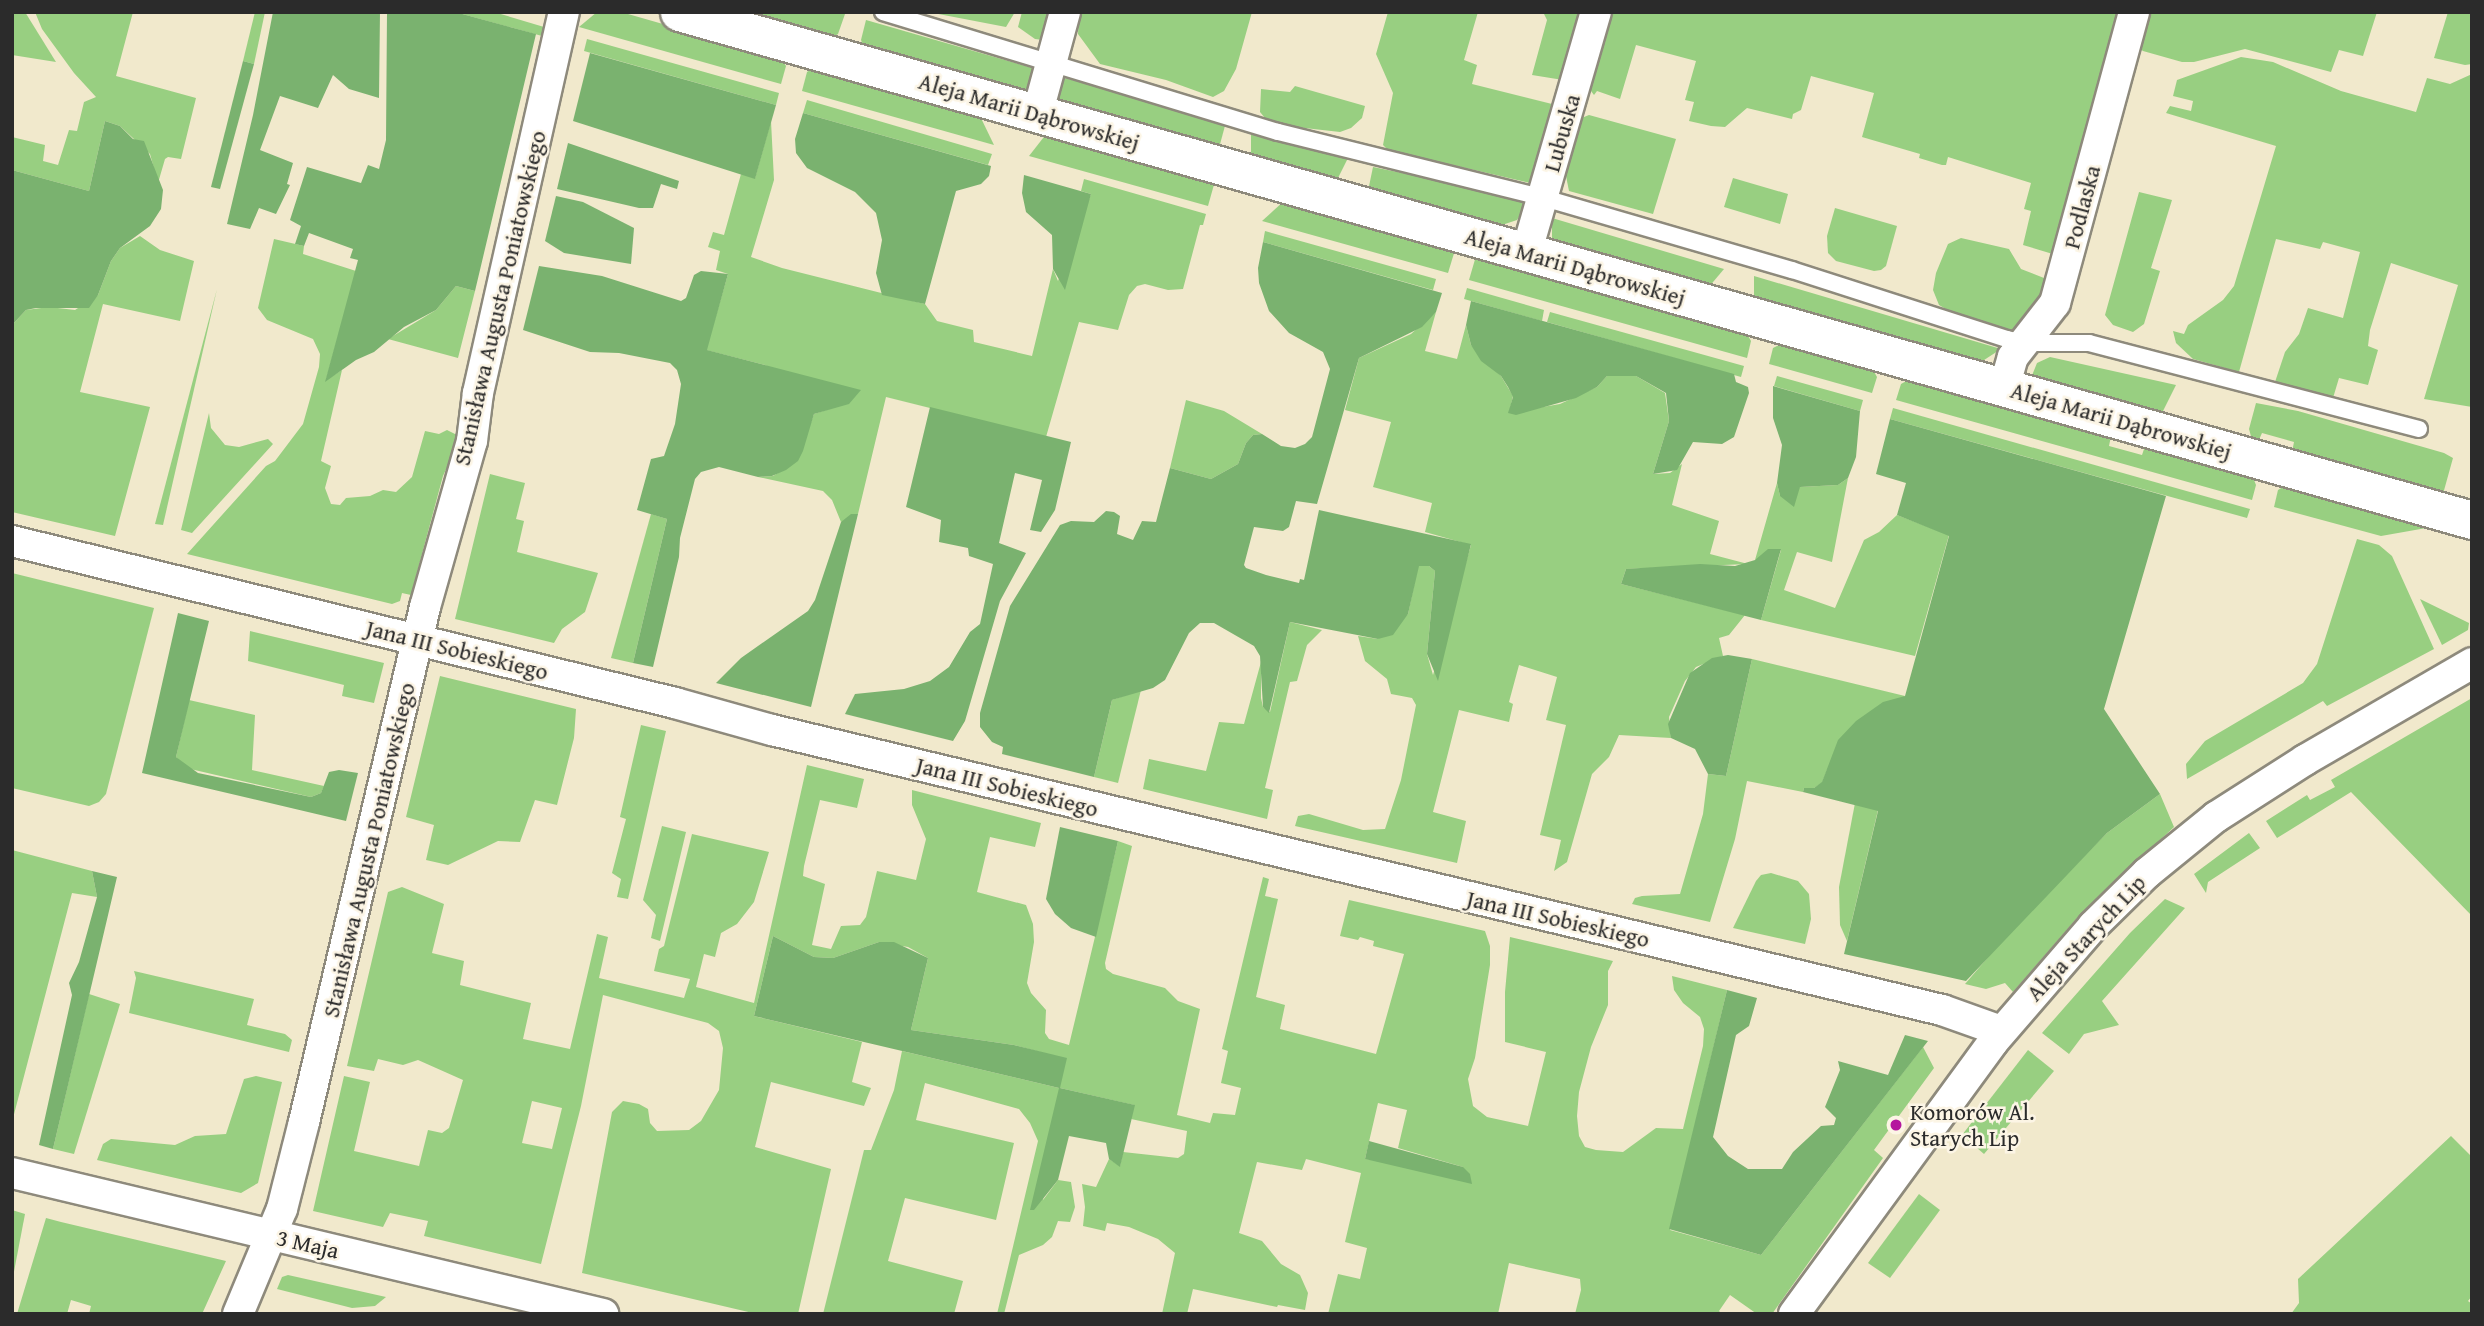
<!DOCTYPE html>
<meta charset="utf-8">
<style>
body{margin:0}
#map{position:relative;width:2484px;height:1326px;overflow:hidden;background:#f1e9cc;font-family:"Gentium Book Plus",serif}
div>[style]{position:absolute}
.green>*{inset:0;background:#98cf81}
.forest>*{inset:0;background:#7ab26f}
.roads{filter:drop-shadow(2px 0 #8e8a7c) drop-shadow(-2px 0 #8e8a7c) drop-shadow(0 2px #8e8a7c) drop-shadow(0 -2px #8e8a7c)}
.service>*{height:16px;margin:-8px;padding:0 8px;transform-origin:8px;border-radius:8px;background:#fff}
.minor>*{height:30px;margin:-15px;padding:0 15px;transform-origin:15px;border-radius:15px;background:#fff}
.tertiary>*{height:37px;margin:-18.5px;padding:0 18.5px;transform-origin:18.5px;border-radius:18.5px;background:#fff}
.dots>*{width:19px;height:19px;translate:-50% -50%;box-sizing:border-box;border:4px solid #fcf5e5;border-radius:50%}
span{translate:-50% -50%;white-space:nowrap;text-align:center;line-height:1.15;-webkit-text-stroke:5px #fcf5e5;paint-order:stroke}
.street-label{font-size:23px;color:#2b2b2b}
.poi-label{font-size:23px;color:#2b2b2b}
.left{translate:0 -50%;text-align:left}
.frame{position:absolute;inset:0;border:14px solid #2b2b2b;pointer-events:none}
</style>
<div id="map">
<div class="green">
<i style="clip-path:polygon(12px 12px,25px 12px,56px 62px,12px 55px)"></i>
<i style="clip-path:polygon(35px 12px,133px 12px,116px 76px,196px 98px,181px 159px,168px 157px,165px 159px,158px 183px,150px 154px,120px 126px,105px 121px,89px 191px,12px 170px,12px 137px,45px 145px,43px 161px,58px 165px,69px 130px,77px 131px,84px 102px,96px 97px,74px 73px,42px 29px)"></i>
<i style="clip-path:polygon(255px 12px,265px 12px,254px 64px,243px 61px)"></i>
<i style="clip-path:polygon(455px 12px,494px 12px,544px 27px,542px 36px)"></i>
<i style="clip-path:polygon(597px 12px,621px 12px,781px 58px,786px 66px,781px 84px,579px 27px)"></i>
<i style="clip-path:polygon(747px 12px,839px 12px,845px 14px,838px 34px,831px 38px)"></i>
<i style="clip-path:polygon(928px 12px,1015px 12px,1006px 27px)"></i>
<i style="clip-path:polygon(1022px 12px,1052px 12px,1043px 40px,1035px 39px,1018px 27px)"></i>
<i style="clip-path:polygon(1079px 12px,1252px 12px,1236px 69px,1224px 91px,1213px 97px,1166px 80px,1100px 64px,1078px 34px)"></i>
<i style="clip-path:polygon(1388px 12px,1478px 12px,1464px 60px,1477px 65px,1472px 84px,1556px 105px,1534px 181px,1530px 183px,1388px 150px,1383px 145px,1393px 93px,1376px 54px)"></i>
<i style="clip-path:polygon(1543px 12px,1583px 12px,1563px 80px,1532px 75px,1547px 20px)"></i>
<i style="clip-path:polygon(1609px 12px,2120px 12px,2056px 255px,2023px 245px,2031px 211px,2024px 209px,2031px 183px,1948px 157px,1946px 165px,1942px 165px,1919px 158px,1920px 154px,1862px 137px,1874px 93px,1811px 76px,1801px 110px,1793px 114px,1792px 119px,1747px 108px,1725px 127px,1711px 126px,1689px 121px,1694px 102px,1685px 100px,1696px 61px,1636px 45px,1620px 99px,1597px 91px,1594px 95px,1588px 87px)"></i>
<i style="clip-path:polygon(2147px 12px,2377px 12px,2363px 56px,2339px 50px,2331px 72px,2245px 49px,2194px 62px,2182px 62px,2143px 51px,2138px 47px)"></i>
<i style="clip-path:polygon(2448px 12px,2472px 12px,2472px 64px,2465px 65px,2434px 58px)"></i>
<i style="clip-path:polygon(866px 20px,1036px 69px,1031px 87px,1025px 92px,864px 48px,861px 40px)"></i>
<i style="clip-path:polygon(587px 39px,779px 93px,776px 105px,584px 51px)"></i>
<i style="clip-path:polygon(2241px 57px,2273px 62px,2341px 91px,2416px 112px,2427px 78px,2450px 84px,2472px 74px,2472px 407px,2424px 399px,2458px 285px,2391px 263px,2370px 330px,2368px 346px,2378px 350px,2368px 385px,2339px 378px,2333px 398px,2275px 382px,2285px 352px,2299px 334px,2308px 308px,2343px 318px,2360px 252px,2323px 242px,2320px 249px,2276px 239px,2239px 372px,2193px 359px,2176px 343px,2173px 331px,2184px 334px,2188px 325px,2223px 300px,2234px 286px,2276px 146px,2166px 113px,2170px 106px,2191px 111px,2193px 101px,2173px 96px,2177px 80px)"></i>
<i style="clip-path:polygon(815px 67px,979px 114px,994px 145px,802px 91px,807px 72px)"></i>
<i style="clip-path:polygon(1061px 77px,1226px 122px,1219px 148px,1058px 101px)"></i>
<i style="clip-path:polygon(1295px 86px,1365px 106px,1362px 118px,1351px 128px,1340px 132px,1287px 126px,1265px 118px,1260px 112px,1261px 89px,1290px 92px)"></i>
<i style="clip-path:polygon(807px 100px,992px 154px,988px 165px,803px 113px)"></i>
<i style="clip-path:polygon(1589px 115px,1676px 139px,1653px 214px,1569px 191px,1565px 171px,1579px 119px)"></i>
<i style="clip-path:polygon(771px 121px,774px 180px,751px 257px,782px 268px,925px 304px,937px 321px,973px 330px,974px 342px,1032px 356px,1053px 269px,1058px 281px,1091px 194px,1081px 191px,1084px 179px,1206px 214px,1203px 225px,1200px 225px,1183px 289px,1168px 290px,1145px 284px,1137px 286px,1129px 295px,1118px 330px,1079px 322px,1046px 437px,886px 397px,858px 514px,841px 522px,832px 500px,823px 491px,758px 477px,773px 476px,797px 461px,814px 414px,835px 407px,765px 365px,706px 350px,728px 274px,716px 270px,720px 251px,708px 247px,713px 232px,724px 235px,741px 174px,755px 178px)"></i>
<i style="clip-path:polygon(1251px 132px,1349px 156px,1336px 182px,1251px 158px)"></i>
<i style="clip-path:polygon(1047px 133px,1215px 181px,1208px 206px,1029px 156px)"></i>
<i style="clip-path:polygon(1373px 167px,1475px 188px,1528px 203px,1517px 220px,1496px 227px,1368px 191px)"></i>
<i style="clip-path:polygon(1733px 178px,1788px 194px,1780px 224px,1724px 207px)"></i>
<i style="clip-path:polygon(2139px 192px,2172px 200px,2151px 268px,2160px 271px,2144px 324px,2133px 332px,2113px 325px,2105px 315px)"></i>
<i style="clip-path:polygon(1284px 201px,1455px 250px,1448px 273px,1262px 221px)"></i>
<i style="clip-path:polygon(1835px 208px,1897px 226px,1886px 266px,1881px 270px,1874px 271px,1836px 261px,1828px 253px,1827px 236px)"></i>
<i style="clip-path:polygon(1552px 218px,1724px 269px,1708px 288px,1563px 247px,1552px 238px)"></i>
<i style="clip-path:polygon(1265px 231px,1436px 279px,1433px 290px,1263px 242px)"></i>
<i style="clip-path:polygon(140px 236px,160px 250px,194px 261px,180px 321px,103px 304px,80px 392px,150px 407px,115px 536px,12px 512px,12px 325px,26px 310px,49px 307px,75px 310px,98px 295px,111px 261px,120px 248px)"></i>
<i style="clip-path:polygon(1961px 238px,2009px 249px,2021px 269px,2049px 280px,2044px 298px,2016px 332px,1956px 315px,1939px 305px,1933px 290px,1936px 273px,1948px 244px)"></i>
<i style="clip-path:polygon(274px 239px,304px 246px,303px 254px,356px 271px,326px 380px,342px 370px,321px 461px,331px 466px,325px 488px,331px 504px,340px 505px,346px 498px,370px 496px,383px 490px,396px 492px,412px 477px,425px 431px,439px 434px,447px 430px,461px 437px,443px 476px,411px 595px,402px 593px,400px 601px,392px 604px,187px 554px,266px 466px,275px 461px,303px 424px,319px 367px,320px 354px,313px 339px,267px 320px,258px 308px)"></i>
<i style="clip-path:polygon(1476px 256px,1746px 332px,1751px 341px,1747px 358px,1469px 280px)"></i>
<i style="clip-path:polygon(1754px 276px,2001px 349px,1981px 362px,1754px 301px)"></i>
<i style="clip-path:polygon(456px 286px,475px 291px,458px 358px,388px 339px,436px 310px)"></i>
<i style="clip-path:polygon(1467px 288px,1544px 310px,1542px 321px,1464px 299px)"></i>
<i style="clip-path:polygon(217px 289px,163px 525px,155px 524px)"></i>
<i style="clip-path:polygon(1436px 312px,1425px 351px,1457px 359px,1466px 325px,1471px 345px,1501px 376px,1513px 396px,1509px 413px,1560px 404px,1597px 387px,1607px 376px,1636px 376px,1665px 393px,1669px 421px,1653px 474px,1670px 473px,1682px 464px,1672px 505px,1719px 521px,1710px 554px,1748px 564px,1626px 569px,1621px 584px,1745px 615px,1729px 635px,1719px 638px,1723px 656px,1696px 667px,1685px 681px,1669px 717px,1671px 738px,1619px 735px,1609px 757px,1592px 774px,1567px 862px,1554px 871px,1561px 840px,1540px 835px,1566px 725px,1546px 720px,1557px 677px,1519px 665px,1509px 702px,1513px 704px,1509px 722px,1459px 710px,1433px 812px,1466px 821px,1457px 863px,1295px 826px,1298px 816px,1309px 814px,1363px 830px,1385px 829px,1401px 780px,1416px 705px,1412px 698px,1391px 694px,1387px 679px,1365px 661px,1358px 636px,1378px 639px,1408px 614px,1418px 566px,1429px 566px,1435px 571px,1427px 654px,1433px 675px,1471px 545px,1425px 532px,1432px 503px,1373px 487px,1391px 422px,1345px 410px,1359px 358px,1411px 334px)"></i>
<i style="clip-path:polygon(1550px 312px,1744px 366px,1741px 377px,1547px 322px)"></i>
<i style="clip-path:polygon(1783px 343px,1872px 368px,1877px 377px,1872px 393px,1769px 364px,1773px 348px)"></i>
<i style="clip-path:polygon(2050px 357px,2176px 385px,2161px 415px,2031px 378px,2037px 363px)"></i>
<i style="clip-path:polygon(1777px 376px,1863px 400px,1860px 411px,1774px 386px)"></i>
<i style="clip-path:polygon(1910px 379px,2111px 436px,2109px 446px,2142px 455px,2145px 446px,2252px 475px,2256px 485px,2252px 500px,1896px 400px,1901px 384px)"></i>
<i style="clip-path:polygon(1186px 400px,1224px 411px,1262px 434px,1253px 435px,1246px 443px,1238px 464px,1211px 479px,1170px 468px)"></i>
<i style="clip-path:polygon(2256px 403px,2298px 411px,2444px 453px,2453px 458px,2443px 494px,2292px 452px,2294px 442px,2262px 433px,2258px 442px,2252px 440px,2249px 429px)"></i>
<i style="clip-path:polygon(1893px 408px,2250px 509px,2247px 518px,1890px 419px)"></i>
<i style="clip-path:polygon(209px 413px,211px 428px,225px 445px,239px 447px,268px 439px,273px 444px,192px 533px,181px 530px)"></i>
<i style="clip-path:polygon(490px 474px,525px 483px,516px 519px,524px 521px,517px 552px,598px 573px,585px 612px,562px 629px,554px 643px,455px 619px)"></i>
<i style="clip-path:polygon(1848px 478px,1832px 562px,1797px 552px,1784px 590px,1835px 608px,1864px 540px,1879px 532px,1897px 515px,1949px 535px,1915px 656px,1761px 620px,1781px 550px,1755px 560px,1777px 483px,1780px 496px,1800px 487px,1838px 485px)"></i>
<i style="clip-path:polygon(2286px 485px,2432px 527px,2381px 536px,2274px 507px,2278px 490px)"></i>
<i style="clip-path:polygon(651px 514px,667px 519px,633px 663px,611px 658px)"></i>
<i style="clip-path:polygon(2357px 539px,2379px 545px,2392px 556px,2434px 649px,2327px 706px,2323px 701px,2187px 779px,2186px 764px,2205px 741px,2303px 683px,2317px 664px)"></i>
<i style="clip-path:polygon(12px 573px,154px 608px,106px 794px,99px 802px,89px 806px,12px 788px)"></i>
<i style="clip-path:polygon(2420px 599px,2469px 623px,2468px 630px,2442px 645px)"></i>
<i style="clip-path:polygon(1290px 622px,1322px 630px,1307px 645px,1297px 681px,1290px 682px,1265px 788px,1273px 790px,1267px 819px,1143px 789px,1149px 759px,1206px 771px,1219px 722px,1244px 724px,1261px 662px,1261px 698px,1263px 707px,1270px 712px)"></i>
<i style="clip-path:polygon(250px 631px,384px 663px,374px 703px,342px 696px,344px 685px,248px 661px)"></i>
<i style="clip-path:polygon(1752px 659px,1905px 696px,1827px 770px,1822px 783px,1814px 788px,1804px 788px,1803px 792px,1747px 781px,1735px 839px,1710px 922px,1632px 904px,1635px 898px,1642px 896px,1680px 894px,1703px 814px,1708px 774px,1726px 776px)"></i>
<i style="clip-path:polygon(440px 676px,576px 709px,574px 738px,557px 805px,535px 800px,520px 842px,498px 841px,448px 865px,426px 860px,434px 825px,406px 817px)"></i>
<i style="clip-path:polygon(1141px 690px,1118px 783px,1094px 777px,1112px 700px)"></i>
<i style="clip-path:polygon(2472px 698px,2472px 916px,2351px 792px,2277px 838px,2266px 821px,2307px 795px,2310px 800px,2335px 787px,2331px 780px)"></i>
<i style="clip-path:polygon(189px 700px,255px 715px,252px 770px,324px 786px,321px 793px,311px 797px,186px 768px,176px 757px)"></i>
<i style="clip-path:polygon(641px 725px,666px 731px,628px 899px,617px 897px,621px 879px,612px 873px,626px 819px,620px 817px)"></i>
<i style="clip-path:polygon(evenodd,807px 765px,864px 779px,857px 808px,820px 800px,804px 866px,803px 876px,825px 884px,812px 945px,831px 949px,841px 926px,860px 925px,866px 917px,877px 871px,916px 880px,926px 839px,912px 805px,912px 790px,1041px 823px,1035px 847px,990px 837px,977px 892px,1026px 905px,1033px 924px,1034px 942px,1027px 983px,1031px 993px,1046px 1010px,1045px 1033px,1049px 1039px,1069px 1045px,1118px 841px,1132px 846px,1105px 963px,1106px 969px,1113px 974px,1165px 988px,1178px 1001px,1200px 1009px,1177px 1115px,1210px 1123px,1213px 1113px,1235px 1115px,1241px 1088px,1221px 1083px,1228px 1051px,1222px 1049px,1263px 877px,1269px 879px,1265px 896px,1278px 899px,1256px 997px,1285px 1005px,1280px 1029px,1376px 1054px,1404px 954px,1373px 946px,1374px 941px,1360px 937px,1358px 940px,1340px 936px,1349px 900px,1485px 931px,1490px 946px,1490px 965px,1475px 1058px,1468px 1079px,1473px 1106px,1487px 1117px,1528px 1126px,1546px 1052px,1505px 1042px,1505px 992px,1510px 937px,1613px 961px,1608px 971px,1608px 1005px,1591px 1047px,1579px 1092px,1577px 1116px,1579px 1136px,1585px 1147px,1596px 1150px,1623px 1152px,1656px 1128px,1683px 1129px,1703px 1046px,1704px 1029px,1700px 1017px,1683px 1003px,1674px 990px,1672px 976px,1727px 990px,1670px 1230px,1761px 1255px,1923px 1047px,1934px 1068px,1874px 1150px,1883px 1158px,1772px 1314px,1757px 1314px,1730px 1295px,1719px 1311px,1722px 1314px,1575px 1314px,1581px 1290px,1580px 1279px,1509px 1263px,1498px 1314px,1328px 1314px,1338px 1274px,1360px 1279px,1367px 1248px,1345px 1242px,1361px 1173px,1306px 1159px,1302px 1170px,1257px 1162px,1239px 1233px,1262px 1241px,1281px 1264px,1300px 1275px,1308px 1293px,1305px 1310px,1278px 1305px,1277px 1307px,1193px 1289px,1187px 1314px,1162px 1314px,1175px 1253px,1158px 1239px,1129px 1227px,1107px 1223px,1105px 1231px,1083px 1226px,1085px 1207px,1082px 1184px,1096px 1187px,1109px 1159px,1120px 1166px,1123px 1152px,1178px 1158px,1184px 1154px,1187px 1131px,1131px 1119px,1134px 1105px,1060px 1088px,1043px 1200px,1058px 1180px,1071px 1182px,1075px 1207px,1070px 1222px,1058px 1221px,1052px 1237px,1043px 1245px,1019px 1255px,1004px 1314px,997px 1314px,1038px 1141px,1030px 1123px,1019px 1109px,925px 1083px,916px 1120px,1014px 1143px,996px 1220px,905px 1198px,888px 1261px,963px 1281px,954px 1314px,823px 1314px,864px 1150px,871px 1150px,894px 1090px,902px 1051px,1059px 1088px,1066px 1059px,1014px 1045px,911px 1030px,928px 958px,908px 947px,879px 942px,833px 958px,814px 957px,773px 936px,754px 1016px,862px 1042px,852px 1082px,871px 1088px,864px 1106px,771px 1082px,755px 1147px,831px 1169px,798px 1314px,757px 1314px,582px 1273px,612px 1112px,623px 1101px,639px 1104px,648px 1109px,650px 1123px,657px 1131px,689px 1130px,701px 1121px,719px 1090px,723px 1048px,719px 1031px,708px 1023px,603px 995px,581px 1106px,541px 1264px,424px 1236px,428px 1221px,390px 1213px,383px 1227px,313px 1211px,344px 1076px,370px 1082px,354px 1151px,419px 1166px,428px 1130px,442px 1133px,449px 1128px,463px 1080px,418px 1060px,403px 1065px,378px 1059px,374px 1071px,347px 1066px,388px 892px,402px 887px,444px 904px,432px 953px,464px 961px,460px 985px,531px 1003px,523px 1039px,570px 1049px,597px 934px,608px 937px,599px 978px,684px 998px,690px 979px,654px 971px,659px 949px,664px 946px,692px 834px,769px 852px,754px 902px,737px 924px,721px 933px,715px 957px,704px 954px,696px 987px,754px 1003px,807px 765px,532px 1101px,562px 1108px,552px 1149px,522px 1143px,532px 1101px,807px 765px,1378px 1103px,1407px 1110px,1398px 1148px,1463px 1167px,1365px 1159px,1378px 1103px)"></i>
<i style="clip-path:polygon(2160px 794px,2174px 827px,2077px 918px,2013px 992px,2005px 983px,1986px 989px,1965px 984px,2009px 933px,2107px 833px)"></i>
<i style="clip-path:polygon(1855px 803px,1878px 810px,1847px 941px,1840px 925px,1839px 887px)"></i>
<i style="clip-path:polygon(662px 826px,686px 832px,660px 941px,651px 938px,656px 915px,643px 900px)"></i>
<i style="clip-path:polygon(2249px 833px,2260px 848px,2208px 882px,2206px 893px,2194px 874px)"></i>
<i style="clip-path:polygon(12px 850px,92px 871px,97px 897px,72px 893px,12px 1122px)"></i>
<i style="clip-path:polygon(1771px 873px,1798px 881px,1809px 894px,1811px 919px,1805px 944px,1733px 928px,1756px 881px,1761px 875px)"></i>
<i style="clip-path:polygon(2165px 899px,2185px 908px,2102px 1001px,2119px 1025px,2084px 1034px,2069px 1054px,2042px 1033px,2130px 933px)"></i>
<i style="clip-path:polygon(134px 971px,254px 999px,247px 1025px,285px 1034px,292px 1040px,289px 1052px,129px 1013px,136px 978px)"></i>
<i style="clip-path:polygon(89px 994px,120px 1004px,74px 1154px,53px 1149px)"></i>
<i style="clip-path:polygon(2028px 1050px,2054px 1071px,1984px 1154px,1962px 1135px)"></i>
<i style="clip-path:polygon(256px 1076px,282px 1082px,258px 1183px,241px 1193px,97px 1160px,103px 1144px,111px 1139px,175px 1145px,195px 1136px,226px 1134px,244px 1079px)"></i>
<i style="clip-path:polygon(2451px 1136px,2472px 1157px,2472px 1296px,2468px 1301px,2472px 1304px,2472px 1314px,2291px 1314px,2299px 1303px,2298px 1279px)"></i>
<i style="clip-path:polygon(1919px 1194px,1940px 1210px,1890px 1278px,1868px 1263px)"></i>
<i style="clip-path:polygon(12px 1210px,25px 1214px,12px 1282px)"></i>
<i style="clip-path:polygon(46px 1218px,61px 1222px,226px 1261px,202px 1314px,89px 1314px,91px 1306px,71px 1300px,67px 1314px,17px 1314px)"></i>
<i style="clip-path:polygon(288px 1275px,386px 1297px,375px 1306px,352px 1308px,277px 1289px,282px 1277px)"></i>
</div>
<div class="forest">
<i style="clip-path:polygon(273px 12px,380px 12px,379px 98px,349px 89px,333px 75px,318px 108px,280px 96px,260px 150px,293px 163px,287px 184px,290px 185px,276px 214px,259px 208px,250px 229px,227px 224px,253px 115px)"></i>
<i style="clip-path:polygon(387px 12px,455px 12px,536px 34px,475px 291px,456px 286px,436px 310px,404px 327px,374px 352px,356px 360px,325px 382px,358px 260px,350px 258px,353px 249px,309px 233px,304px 246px,295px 244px,301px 226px,290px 220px,307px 167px,361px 183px,368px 165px,379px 169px,386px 140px)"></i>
<i style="clip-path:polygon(590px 53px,776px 105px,755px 179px,573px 121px)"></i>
<i style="clip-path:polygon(243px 61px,254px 64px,220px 189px,211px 187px)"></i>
<i style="clip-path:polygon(803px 113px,991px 166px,989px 176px,981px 184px,956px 191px,925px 304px,882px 295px,876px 273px,882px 240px,876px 213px,855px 192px,807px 168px,796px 153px,795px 139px)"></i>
<i style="clip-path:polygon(105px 121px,120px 126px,133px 139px,144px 141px,163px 190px,161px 209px,150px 226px,120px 248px,111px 261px,98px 295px,89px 308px,36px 308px,26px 310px,12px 325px,12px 170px,89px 191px)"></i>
<i style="clip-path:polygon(568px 143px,679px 181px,677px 189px,661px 184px,653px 208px,639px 208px,557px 189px)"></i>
<i style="clip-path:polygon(1024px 175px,1091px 194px,1065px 290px,1053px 269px,1052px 235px,1026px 212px,1022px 193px)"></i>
<i style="clip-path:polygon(556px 196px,583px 202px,634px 228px,631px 264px,564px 253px,545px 241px)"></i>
<i style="clip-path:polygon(1263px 242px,1442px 293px,1436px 312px,1422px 327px,1359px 358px,1317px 504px,1296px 501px,1289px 527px,1283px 531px,1254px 527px,1244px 565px,1246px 568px,1266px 575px,1299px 583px,1300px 579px,1304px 580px,1319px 510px,1471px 544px,1438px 681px,1427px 654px,1435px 571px,1429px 566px,1419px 566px,1408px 614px,1393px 635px,1378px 639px,1290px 622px,1269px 713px,1263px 707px,1260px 656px,1254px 646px,1214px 623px,1200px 623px,1189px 633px,1165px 680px,1153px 688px,1112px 700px,1094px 777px,1002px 754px,1003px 747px,992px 742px,980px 727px,980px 713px,1010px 606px,1060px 525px,1071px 521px,1094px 522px,1106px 511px,1114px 512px,1120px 516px,1117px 534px,1133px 540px,1142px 521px,1156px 522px,1170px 468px,1211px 479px,1238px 464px,1246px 443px,1253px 435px,1262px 434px,1281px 446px,1295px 448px,1305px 444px,1312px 437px,1330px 369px,1323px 352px,1289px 333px,1269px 311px,1259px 283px,1258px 268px)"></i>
<i style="clip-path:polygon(539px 266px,602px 276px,681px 301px,686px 298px,694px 275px,701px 271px,728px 274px,707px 350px,861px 390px,849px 404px,814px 414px,803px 451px,798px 461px,786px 470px,772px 476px,758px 477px,719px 467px,701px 472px,695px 479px,680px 538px,679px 557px,653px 667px,633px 663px,667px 519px,637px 510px,651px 459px,664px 456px,675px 424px,681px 384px,677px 370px,670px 363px,619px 353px,590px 352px,523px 330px)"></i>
<i style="clip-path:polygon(1471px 301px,1734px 374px,1736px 382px,1748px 387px,1749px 393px,1734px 437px,1722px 444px,1693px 442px,1677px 470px,1653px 474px,1669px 421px,1666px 393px,1636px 376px,1607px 376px,1597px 387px,1576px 398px,1516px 415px,1508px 413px,1513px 397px,1508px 387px,1501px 376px,1481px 361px,1471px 345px,1466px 325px)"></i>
<i style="clip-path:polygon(1773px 386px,1860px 411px,1856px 457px,1848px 478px,1838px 485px,1800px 487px,1794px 507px,1780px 496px,1777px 483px,1782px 445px,1773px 418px)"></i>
<i style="clip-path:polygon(930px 407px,1071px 442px,1055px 510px,1041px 532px,1030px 530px,1042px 480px,1015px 473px,999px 543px,1026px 553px,1000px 601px,965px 721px,953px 741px,845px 714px,855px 694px,904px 689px,930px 681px,949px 667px,970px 632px,980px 624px,993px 564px,969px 556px,968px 548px,939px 542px,941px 520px,906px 507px)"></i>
<i style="clip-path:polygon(1890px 419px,2166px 496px,2104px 709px,2160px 794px,2107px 833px,1966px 981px,1844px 954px,1878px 811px,1803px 792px,1804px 788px,1814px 788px,1822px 782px,1838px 740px,1856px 721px,1883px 702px,1905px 696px,1949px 536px,1897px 515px,1906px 483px,1876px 474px)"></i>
<i style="clip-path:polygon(851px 514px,858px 514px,811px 707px,716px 683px,741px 658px,808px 611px,815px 600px,841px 522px)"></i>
<i style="clip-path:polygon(1768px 549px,1781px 549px,1761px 620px,1621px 584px,1626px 569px,1700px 564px,1735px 566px,1755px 560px)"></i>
<i style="clip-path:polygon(178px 613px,209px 621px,176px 757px,198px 773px,311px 797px,321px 793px,329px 772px,339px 770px,358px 773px,346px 821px,142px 773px)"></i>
<i style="clip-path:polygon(1728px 655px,1752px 659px,1726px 776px,1708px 774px,1695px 749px,1671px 738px,1668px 724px,1690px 673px,1712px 658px)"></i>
<i style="clip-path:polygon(1060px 827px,1118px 841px,1096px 937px,1071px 928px,1055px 914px,1046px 899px)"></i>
<i style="clip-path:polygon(92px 871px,117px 877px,53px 1149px,39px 1145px,72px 995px,69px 983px,79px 962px,97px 897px)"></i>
<i style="clip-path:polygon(773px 936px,814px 957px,833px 958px,879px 942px,894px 942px,928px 958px,911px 1030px,1014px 1045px,1067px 1058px,1060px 1088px,1135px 1105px,1120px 1167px,1109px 1159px,1106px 1143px,1069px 1136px,1058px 1180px,1034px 1210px,1030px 1210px,1059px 1088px,754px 1016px)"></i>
<i style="clip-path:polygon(1727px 990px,1757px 998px,1749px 1026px,1736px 1035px,1713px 1137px,1728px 1156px,1748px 1169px,1782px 1169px,1793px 1152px,1821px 1126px,1834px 1125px,1836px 1118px,1825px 1107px,1840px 1070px,1838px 1061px,1888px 1075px,1905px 1035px,1928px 1041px,1761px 1255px,1669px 1229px)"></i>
<i style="clip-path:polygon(1369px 1141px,1463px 1167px,1470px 1174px,1472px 1184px,1365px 1159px)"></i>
</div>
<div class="roads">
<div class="service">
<i style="left:883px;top:12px;width:413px;rotate:16.9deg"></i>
<i style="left:1278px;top:132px;width:274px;rotate:13.9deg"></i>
<i style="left:1544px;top:198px;width:258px;rotate:16.2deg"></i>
<i style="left:1792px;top:270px;width:226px;rotate:17.8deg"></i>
<i style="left:2007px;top:339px;width:18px;rotate:13deg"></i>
<i style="left:2025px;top:343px;width:64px"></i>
<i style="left:2089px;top:343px;width:341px;rotate:14.6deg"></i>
</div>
<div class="minor">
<i style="left:1037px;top:115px;width:107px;rotate:-74.8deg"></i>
<i style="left:1526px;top:254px;width:252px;rotate:-73.9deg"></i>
<i style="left:2004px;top:388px;width:32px;rotate:-74deg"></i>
<i style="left:2013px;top:357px;width:68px;rotate:-52.1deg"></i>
<i style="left:2055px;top:303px;width:302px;rotate:-74.8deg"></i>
<i style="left:12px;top:541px;width:683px;rotate:13.73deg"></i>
<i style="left:675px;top:703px;width:101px;rotate:15.6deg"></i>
<i style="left:772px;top:730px;width:1203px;rotate:13.46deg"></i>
<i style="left:1942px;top:1010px;width:63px;rotate:19.6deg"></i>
<i style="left:12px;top:1173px;width:608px;rotate:13.42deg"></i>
<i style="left:238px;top:1314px;width:114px;rotate:-67.3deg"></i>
<i style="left:282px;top:1209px;width:90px;rotate:-75.8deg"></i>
<i style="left:304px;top:1122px;width:529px;rotate:-76.78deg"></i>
<i style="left:425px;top:607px;width:173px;rotate:-74.2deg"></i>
<i style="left:472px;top:441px;width:48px;rotate:-82.9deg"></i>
<i style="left:478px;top:393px;width:391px;rotate:-77.3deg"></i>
<i style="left:1794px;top:1314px;width:337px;rotate:-53.8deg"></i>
<i style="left:1993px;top:1042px;width:153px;rotate:-49.2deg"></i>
<i style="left:2093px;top:926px;width:76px;rotate:-44.5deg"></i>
<i style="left:2147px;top:873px;width:89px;rotate:-39.1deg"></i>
<i style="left:2216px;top:817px;width:106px;rotate:-32.6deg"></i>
<i style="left:2305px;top:760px;width:193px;rotate:-30.1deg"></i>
</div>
<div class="tertiary">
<i style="left:679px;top:12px;width:1864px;rotate:15.82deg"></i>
</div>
</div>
<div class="dots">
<i style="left:1896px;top:1125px;background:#b5179e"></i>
</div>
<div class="street-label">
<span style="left:1029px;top:112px;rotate:16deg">Aleja Marii Dąbrowskiej</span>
<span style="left:1562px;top:133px;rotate:-74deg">Lubuska</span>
<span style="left:2082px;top:207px;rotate:-75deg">Podlaska</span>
<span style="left:1575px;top:267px;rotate:16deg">Aleja Marii Dąbrowskiej</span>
<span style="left:500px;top:298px;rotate:-77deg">Stanisława Augusta Poniatowskiego</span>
<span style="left:2121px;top:421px;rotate:16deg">Aleja Marii Dąbrowskiej</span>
<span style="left:457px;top:650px;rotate:14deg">Jana III Sobieskiego</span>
<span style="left:1007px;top:787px;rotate:14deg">Jana III Sobieskiego</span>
<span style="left:369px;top:850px;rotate:-77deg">Stanisława Augusta Poniatowskiego</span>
<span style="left:1558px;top:919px;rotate:13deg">Jana III Sobieskiego</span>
<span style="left:2086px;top:938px;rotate:-47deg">Aleja Starych Lip</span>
<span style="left:308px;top:1244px;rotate:13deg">3 Maja</span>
</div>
<div class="poi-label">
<span class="left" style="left:1910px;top:1125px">Komorów Al.<br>Starych Lip</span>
</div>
<div class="frame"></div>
</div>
